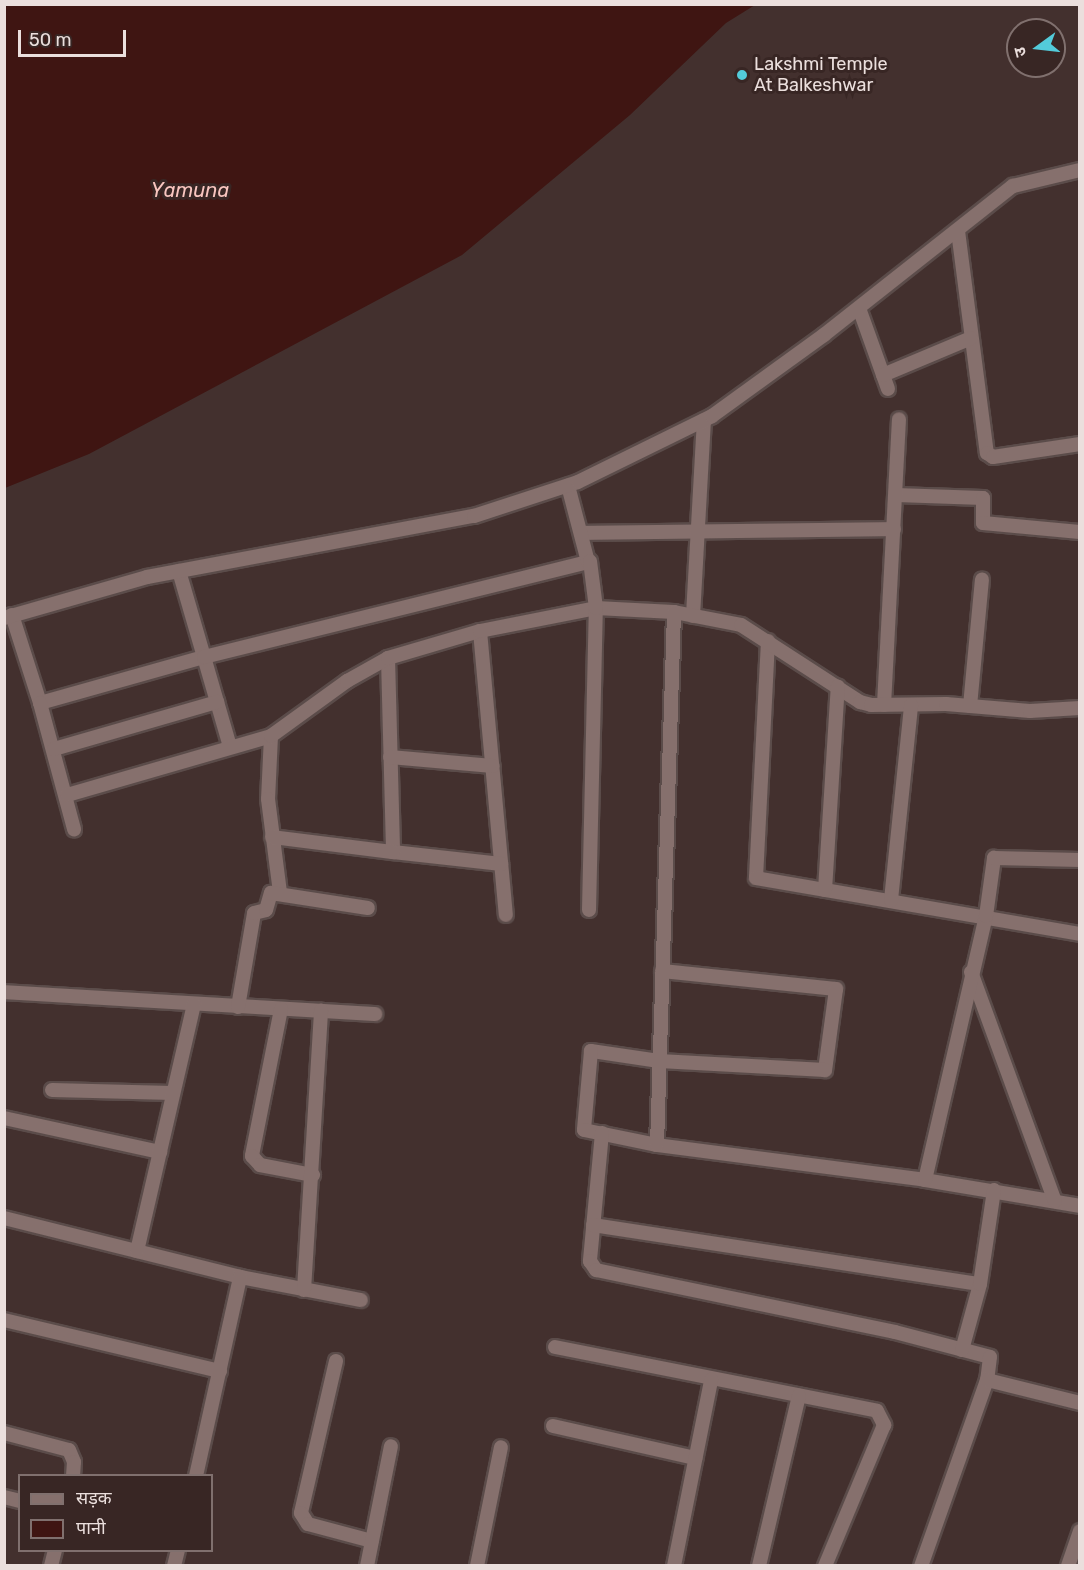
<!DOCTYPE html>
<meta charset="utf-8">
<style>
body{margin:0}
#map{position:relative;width:1084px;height:1570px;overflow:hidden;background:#43302e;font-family:Rubik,"Noto Sans Devanagari",sans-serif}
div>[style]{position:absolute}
.water>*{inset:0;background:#3f1512}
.roads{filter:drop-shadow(2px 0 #5b4c4a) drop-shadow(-2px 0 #5b4c4a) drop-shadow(0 2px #5b4c4a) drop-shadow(0 -2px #5b4c4a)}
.minor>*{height:14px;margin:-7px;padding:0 7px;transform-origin:7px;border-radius:7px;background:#86706d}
.dots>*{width:16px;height:16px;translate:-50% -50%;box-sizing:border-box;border:3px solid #382624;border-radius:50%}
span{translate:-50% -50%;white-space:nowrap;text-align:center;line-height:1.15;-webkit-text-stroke:6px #382624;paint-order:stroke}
.poi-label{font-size:18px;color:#ebdfdd}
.left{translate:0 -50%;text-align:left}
.water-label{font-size:20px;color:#f8c5bf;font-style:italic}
.frame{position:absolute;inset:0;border:6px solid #ebdfdd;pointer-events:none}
.legend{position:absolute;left:18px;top:1474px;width:195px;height:78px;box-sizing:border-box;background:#382624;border:2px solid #80706e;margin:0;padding:8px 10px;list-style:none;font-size:18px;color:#ebdfdd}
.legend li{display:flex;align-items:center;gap:12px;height:30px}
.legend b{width:30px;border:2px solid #80706e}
.north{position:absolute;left:1006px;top:18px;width:60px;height:60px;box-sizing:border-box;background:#382624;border:2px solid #80706e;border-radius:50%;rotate:255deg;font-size:16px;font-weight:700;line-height:24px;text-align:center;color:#ebdfdd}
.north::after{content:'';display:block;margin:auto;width:21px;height:27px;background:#53cbda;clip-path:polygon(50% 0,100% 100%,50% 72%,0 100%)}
.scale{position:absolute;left:18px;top:30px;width:108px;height:27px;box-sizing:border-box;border:3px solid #ebdfdd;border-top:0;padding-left:8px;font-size:18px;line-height:21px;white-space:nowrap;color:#ebdfdd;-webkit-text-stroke:4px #382624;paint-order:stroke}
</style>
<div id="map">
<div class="water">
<i style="clip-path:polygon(5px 4px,755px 4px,755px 5px,726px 23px,630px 115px,462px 255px,89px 454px,5px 488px)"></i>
</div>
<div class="roads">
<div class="minor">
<i style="left:958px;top:231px;width:224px;rotate:82.6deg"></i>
<i style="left:987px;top:453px;width:7px;rotate:34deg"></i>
<i style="left:993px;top:457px;width:88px;rotate:-8.5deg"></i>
<i style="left:859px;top:308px;width:86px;rotate:70.3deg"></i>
<i style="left:883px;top:375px;width:95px;rotate:-22.8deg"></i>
<i style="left:896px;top:495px;width:87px;rotate:2deg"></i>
<i style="left:983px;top:498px;width:25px;rotate:90deg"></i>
<i style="left:983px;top:523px;width:97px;rotate:5.3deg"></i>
<i style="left:582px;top:533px;width:312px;rotate:-0.7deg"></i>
<i style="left:179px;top:571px;width:183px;rotate:73.8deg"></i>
<i style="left:12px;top:615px;width:92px;rotate:72.3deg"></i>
<i style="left:40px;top:703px;width:170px;rotate:-15.7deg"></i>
<i style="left:204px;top:657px;width:396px;rotate:-13.9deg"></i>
<i style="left:588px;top:562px;width:79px;rotate:-104.7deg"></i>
<i style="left:693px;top:616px;width:196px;rotate:-86.8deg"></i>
<i style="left:4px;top:618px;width:149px;rotate:-16deg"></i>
<i style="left:147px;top:577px;width:333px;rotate:-10.6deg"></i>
<i style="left:474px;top:516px;width:109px;rotate:-18.1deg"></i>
<i style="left:578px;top:482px;width:149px;rotate:-26.2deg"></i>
<i style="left:712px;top:416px;width:138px;rotate:-35.9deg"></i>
<i style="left:824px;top:335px;width:241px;rotate:-38.3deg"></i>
<i style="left:1013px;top:186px;width:69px;rotate:-13.4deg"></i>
<i style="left:480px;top:631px;width:285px;rotate:84.8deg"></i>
<i style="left:768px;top:641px;width:237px;rotate:92.9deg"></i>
<i style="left:756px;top:878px;width:329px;rotate:9.8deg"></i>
<i style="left:388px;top:658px;width:194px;rotate:88.5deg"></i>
<i style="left:393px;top:852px;width:109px;rotate:6.3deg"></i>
<i style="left:40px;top:703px;width:131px;rotate:74.9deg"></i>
<i style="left:884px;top:705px;width:286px;rotate:-87deg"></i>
<i style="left:970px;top:706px;width:127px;rotate:-84.6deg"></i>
<i style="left:271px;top:736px;width:63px;rotate:92.7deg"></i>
<i style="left:268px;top:799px;width:95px;rotate:82.7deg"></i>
<i style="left:54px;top:749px;width:170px;rotate:-16.1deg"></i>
<i style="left:390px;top:757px;width:103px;rotate:5deg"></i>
<i style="left:67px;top:795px;width:212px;rotate:-16.1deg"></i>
<i style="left:271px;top:736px;width:94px;rotate:-35.9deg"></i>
<i style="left:347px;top:681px;width:47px;rotate:-29.3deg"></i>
<i style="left:388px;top:658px;width:96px;rotate:-16.4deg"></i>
<i style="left:480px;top:631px;width:118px;rotate:-11.2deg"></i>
<i style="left:596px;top:608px;width:78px;rotate:2.9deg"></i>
<i style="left:674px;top:612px;width:68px;rotate:11deg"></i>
<i style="left:741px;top:625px;width:142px;rotate:32.9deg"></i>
<i style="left:860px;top:702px;width:11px;rotate:15deg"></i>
<i style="left:871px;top:705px;width:75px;rotate:-0.8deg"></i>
<i style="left:946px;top:704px;width:84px;rotate:4.8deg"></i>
<i style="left:1030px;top:711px;width:50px;rotate:-3.4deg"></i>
<i style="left:272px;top:837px;width:122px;rotate:7.1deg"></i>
<i style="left:825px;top:890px;width:204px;rotate:-86.4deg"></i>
<i style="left:891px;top:900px;width:196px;rotate:-84.1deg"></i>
<i style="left:589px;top:910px;width:302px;rotate:-88.7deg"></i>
<i style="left:596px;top:608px;width:47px;rotate:-97.3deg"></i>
<i style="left:662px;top:971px;width:175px;rotate:5.9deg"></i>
<i style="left:836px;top:989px;width:82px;rotate:97.7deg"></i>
<i style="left:825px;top:1070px;width:166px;rotate:-176.9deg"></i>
<i style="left:659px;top:1061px;width:69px;rotate:-171.6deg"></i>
<i style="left:591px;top:1051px;width:79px;rotate:95.1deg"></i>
<i style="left:584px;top:1130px;width:75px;rotate:11.6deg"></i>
<i style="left:657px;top:1145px;width:270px;rotate:7.4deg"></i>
<i style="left:925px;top:1180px;width:157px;rotate:9.5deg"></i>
<i style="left:971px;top:972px;width:244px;rotate:69.9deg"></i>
<i style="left:4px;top:992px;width:372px;rotate:3.4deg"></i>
<i style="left:238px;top:1007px;width:95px;rotate:-80.3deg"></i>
<i style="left:254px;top:913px;width:12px;rotate:-14deg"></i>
<i style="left:266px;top:910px;width:18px;rotate:-74deg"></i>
<i style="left:271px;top:893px;width:98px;rotate:8.8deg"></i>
<i style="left:281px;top:1009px;width:150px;rotate:101.2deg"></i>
<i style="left:252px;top:1156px;width:12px;rotate:48deg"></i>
<i style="left:260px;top:1165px;width:54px;rotate:10.7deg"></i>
<i style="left:52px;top:1090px;width:121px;rotate:1.4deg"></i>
<i style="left:4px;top:1118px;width:160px;rotate:12.3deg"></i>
<i style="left:602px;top:1133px;width:129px;rotate:95.4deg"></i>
<i style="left:590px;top:1261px;width:11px;rotate:56deg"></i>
<i style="left:596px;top:1270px;width:305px;rotate:11.7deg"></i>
<i style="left:895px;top:1332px;width:98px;rotate:14.7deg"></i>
<i style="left:990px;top:1357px;width:23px;rotate:97deg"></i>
<i style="left:987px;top:1380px;width:197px;rotate:109.5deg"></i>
<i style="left:657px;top:1145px;width:533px;rotate:-88.17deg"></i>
<i style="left:925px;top:1180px;width:271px;rotate:-77deg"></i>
<i style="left:986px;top:916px;width:59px;rotate:-82.1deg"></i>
<i style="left:994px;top:858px;width:86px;rotate:1.3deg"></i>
<i style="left:4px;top:1218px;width:243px;rotate:14deg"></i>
<i style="left:240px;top:1277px;width:123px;rotate:10.8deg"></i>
<i style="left:593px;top:1225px;width:391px;rotate:8.7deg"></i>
<i style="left:137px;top:1251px;width:253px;rotate:-77deg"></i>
<i style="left:304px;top:1290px;width:280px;rotate:-86.5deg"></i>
<i style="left:4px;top:1320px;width:222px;rotate:13.3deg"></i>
<i style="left:555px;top:1347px;width:328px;rotate:11.2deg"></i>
<i style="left:877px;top:1411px;width:16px;rotate:63deg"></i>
<i style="left:884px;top:1425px;width:153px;rotate:112.7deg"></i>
<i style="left:962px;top:1350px;width:68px;rotate:-74.7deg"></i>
<i style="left:980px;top:1284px;width:95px;rotate:-81.5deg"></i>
<i style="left:336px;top:1361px;width:156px;rotate:103deg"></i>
<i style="left:301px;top:1513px;width:13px;rotate:58deg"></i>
<i style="left:308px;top:1524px;width:66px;rotate:14.9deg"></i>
<i style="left:987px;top:1380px;width:96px;rotate:13.9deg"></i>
<i style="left:553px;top:1426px;width:146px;rotate:12.7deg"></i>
<i style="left:4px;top:1433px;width:67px;rotate:14.7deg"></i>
<i style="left:69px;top:1450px;width:13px;rotate:67deg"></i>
<i style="left:74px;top:1462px;width:14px;rotate:94deg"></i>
<i style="left:196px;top:1476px;width:204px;rotate:-77.5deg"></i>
<i style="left:4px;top:1497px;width:16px;rotate:14deg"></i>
<i style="left:51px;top:1566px;width:16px;rotate:-76deg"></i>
<i style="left:174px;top:1566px;width:16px;rotate:-76deg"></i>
<i style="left:367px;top:1566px;width:122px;rotate:-78.7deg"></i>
<i style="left:477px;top:1566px;width:121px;rotate:-78.6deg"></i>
<i style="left:674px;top:1566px;width:190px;rotate:-78.7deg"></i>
<i style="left:759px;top:1566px;width:175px;rotate:-76.8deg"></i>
<i style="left:1068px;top:1566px;width:37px;rotate:-71deg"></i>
</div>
</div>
<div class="dots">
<i style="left:742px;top:75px;background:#53cbda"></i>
</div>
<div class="poi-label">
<span class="left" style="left:754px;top:75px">Lakshmi Temple<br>At Balkeshwar</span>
</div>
<div class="water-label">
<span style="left:190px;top:190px">Yamuna</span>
</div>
<div class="frame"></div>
<ul class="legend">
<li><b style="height:8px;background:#86706d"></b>सड़क</li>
<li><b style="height:16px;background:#3f1512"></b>पानी</li>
</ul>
<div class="north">उ</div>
<div class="scale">50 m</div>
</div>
